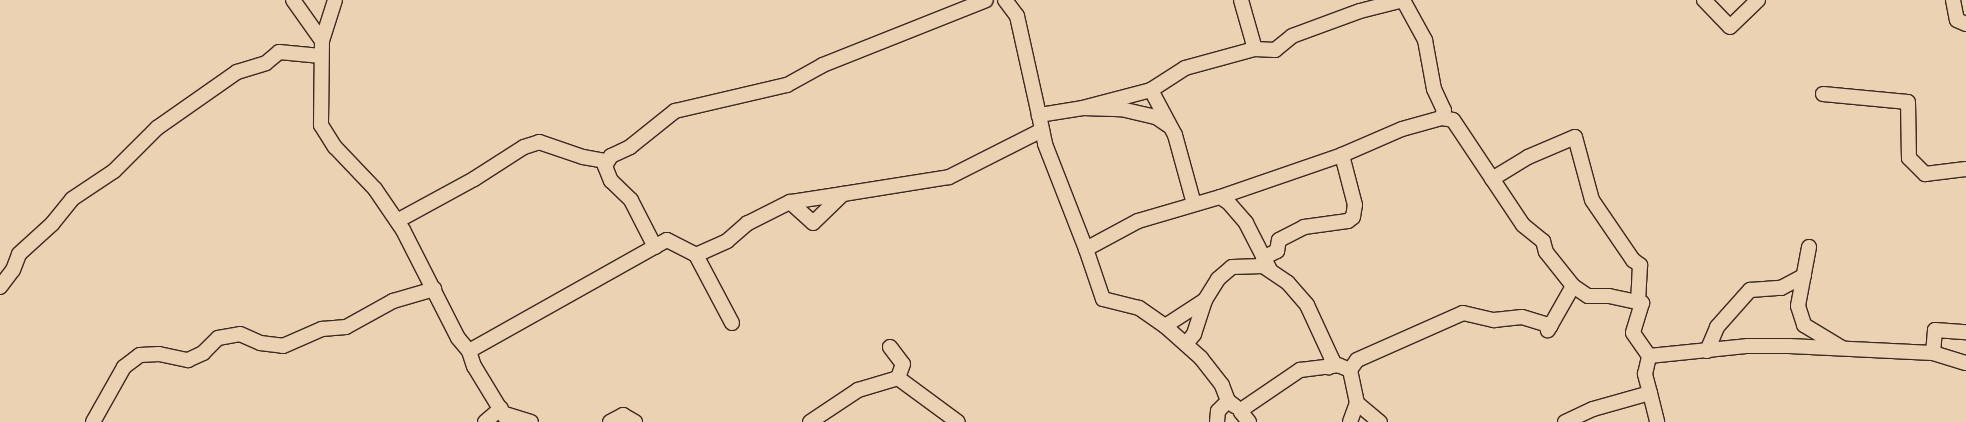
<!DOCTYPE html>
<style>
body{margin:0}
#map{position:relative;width:1966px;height:422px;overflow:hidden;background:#ebd2b3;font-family:"Playpen Sans",sans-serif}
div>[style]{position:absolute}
.roads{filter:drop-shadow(1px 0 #3b2a1e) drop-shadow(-1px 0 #3b2a1e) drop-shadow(0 1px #3b2a1e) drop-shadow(0 -1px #3b2a1e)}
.minor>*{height:14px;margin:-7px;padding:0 7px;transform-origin:7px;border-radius:7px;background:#ebd2b3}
span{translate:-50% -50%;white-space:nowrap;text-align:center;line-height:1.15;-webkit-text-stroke:4px #ebd2b3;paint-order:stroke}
</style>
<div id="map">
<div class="roads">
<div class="minor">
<i style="left:293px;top:0;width:50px;rotate:54.7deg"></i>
<i style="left:335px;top:0;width:43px;rotate:107.6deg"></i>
<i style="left:322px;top:41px;width:84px;rotate:90.7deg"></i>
<i style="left:321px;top:125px;width:26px;rotate:58deg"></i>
<i style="left:335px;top:147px;width:58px;rotate:46.4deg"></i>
<i style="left:375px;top:189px;width:50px;rotate:55.7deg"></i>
<i style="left:403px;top:230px;width:121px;rotate:63deg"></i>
<i style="left:458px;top:338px;width:17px;rotate:50deg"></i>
<i style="left:469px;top:351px;width:16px;rotate:72deg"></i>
<i style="left:474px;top:366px;width:66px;rotate:58.7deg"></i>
<i style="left:1005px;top:0;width:20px;rotate:53deg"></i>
<i style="left:1017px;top:16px;width:101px;rotate:77.5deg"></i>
<i style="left:1241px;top:0;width:51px;rotate:74.1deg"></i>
<i style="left:1403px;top:0;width:46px;rotate:61.2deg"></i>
<i style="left:1425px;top:40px;width:50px;rotate:79.6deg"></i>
<i style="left:1434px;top:89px;width:23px;rotate:65deg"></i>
<i style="left:1444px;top:110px;width:8px;rotate:104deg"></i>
<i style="left:1704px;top:0;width:37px;rotate:46deg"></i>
<i style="left:1730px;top:27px;width:39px;rotate:-44deg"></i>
<i style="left:1953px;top:0;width:20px;rotate:79deg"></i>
<i style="left:1957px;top:20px;width:10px;rotate:24deg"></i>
<i style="left:1151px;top:90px;width:70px;rotate:165.2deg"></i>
<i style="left:1083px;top:108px;width:38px;rotate:2deg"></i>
<i style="left:1121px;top:109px;width:36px;rotate:13deg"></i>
<i style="left:1156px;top:117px;width:14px;rotate:34deg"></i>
<i style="left:1823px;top:94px;width:85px;rotate:5.4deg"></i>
<i style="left:1908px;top:102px;width:56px;rotate:89deg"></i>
<i style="left:1909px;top:158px;width:23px;rotate:45deg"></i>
<i style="left:1925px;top:174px;width:41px;rotate:-7deg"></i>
<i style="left:1083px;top:108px;width:45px;rotate:171deg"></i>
<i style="left:1039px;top:115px;width:30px;rotate:78deg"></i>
<i style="left:1045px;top:144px;width:113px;rotate:68.7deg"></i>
<i style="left:1492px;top:179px;width:42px;rotate:-31.4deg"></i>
<i style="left:1528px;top:157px;width:51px;rotate:-23.1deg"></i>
<i style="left:1575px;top:137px;width:65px;rotate:74.9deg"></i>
<i style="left:1592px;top:200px;width:73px;rotate:55.7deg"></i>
<i style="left:1633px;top:260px;width:9px;rotate:36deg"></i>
<i style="left:1640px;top:265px;width:38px;rotate:93deg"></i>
<i style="left:843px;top:194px;width:54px;rotate:171.4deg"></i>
<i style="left:790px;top:202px;width:31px;rotate:42deg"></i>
<i style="left:813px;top:223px;width:42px;rotate:-44deg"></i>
<i style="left:843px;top:194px;width:107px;rotate:-9.1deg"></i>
<i style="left:949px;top:177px;width:104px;rotate:-26.8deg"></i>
<i style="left:1220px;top:197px;width:129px;rotate:-19deg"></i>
<i style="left:1342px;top:155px;width:65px;rotate:-23.4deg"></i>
<i style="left:1402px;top:129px;width:41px;rotate:-15.4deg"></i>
<i style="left:1442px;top:118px;width:11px;rotate:10deg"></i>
<i style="left:1453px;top:120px;width:126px;rotate:56.3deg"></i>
<i style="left:1523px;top:225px;width:26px;rotate:39deg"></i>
<i style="left:1543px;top:241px;width:11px;rotate:75deg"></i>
<i style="left:1546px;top:252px;width:43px;rotate:51.5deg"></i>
<i style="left:1573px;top:286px;width:51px;rotate:119.6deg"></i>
<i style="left:1194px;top:204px;width:72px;rotate:-105.4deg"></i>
<i style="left:1175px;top:135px;width:51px;rotate:-118.1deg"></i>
<i style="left:1151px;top:90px;width:40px;rotate:-32.9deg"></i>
<i style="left:1185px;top:68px;width:73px;rotate:-15.2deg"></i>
<i style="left:1255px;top:49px;width:20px;rotate:3deg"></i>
<i style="left:1275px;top:50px;width:22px;rotate:-39deg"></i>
<i style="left:1292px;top:36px;width:72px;rotate:-20.2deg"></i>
<i style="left:1360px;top:11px;width:44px;rotate:-14.3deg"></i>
<i style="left:397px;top:221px;width:88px;rotate:-28.6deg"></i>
<i style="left:474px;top:179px;width:59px;rotate:-32.6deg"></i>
<i style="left:524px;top:147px;width:16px;rotate:-18deg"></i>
<i style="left:539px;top:142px;width:46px;rotate:18.8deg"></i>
<i style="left:583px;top:157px;width:22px;rotate:10deg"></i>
<i style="left:655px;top:247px;width:53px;rotate:-117.1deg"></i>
<i style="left:631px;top:200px;width:28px;rotate:-136deg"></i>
<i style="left:611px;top:181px;width:16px;rotate:-112deg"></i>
<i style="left:605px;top:166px;width:12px;rotate:-59deg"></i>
<i style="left:611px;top:156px;width:21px;rotate:-25deg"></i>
<i style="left:630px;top:147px;width:58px;rotate:-38.7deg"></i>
<i style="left:675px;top:111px;width:115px;rotate:-13.1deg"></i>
<i style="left:787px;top:85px;width:41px;rotate:-29.1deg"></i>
<i style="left:823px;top:65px;width:175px;rotate:-21.7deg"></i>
<i style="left:1809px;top:247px;width:60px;rotate:100.6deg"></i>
<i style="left:1798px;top:306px;width:20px;rotate:72deg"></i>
<i style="left:1804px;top:325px;width:44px;rotate:31.2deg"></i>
<i style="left:696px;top:255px;width:77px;rotate:62.1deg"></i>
<i style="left:1263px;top:258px;width:16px;rotate:-27deg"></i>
<i style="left:1277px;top:251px;width:11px;rotate:-80deg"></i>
<i style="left:1279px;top:240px;width:28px;rotate:-27deg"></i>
<i style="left:1304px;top:227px;width:44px;rotate:-7.8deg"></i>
<i style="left:1348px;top:221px;width:6px;rotate:-39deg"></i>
<i style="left:1353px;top:217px;width:12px;rotate:-81deg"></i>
<i style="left:1355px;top:205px;width:52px;rotate:-104.6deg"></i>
<i style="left:1573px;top:286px;width:18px;rotate:34deg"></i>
<i style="left:1588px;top:296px;width:21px"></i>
<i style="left:1609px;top:296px;width:34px;rotate:12deg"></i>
<i style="left:1642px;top:303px;width:31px;rotate:107deg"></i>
<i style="left:1633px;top:333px;width:28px;rotate:55deg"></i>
<i style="left:0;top:287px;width:21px;rotate:-53deg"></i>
<i style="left:13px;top:270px;width:17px;rotate:-69deg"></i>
<i style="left:19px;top:254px;width:45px;rotate:-42.3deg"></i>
<i style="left:52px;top:224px;width:32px;rotate:-51deg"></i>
<i style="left:72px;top:199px;width:50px;rotate:-33.7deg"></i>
<i style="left:114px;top:171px;width:61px;rotate:-45deg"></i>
<i style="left:157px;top:128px;width:98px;rotate:-35deg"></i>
<i style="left:237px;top:72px;width:30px;rotate:-17deg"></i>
<i style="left:266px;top:63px;width:17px;rotate:-40deg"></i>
<i style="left:279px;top:52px;width:42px;rotate:5.4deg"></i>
<i style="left:1165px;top:326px;width:48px;rotate:-33deg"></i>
<i style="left:1205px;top:300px;width:25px;rotate:-58deg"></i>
<i style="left:1218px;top:279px;width:18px;rotate:-41deg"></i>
<i style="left:1232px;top:267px;width:31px;rotate:-2deg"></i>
<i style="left:1263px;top:266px;width:30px;rotate:34deg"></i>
<i style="left:1288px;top:283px;width:29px;rotate:49deg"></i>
<i style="left:1307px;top:305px;width:60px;rotate:65.2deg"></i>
<i style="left:1332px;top:359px;width:9px;rotate:111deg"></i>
<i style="left:1186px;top:344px;width:13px;rotate:-51deg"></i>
<i style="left:1194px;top:334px;width:36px;rotate:-72deg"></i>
<i style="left:890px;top:347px;width:21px;rotate:53deg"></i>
<i style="left:903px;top:364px;width:15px;rotate:110deg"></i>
<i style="left:469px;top:351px;width:227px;rotate:-29.3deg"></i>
<i style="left:667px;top:240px;width:33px;rotate:27deg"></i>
<i style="left:696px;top:255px;width:34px;rotate:-24deg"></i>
<i style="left:727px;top:241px;width:28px;rotate:-41deg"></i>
<i style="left:748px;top:223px;width:47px;rotate:-26.6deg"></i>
<i style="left:1707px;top:351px;width:26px;rotate:-67deg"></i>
<i style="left:1717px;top:327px;width:50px;rotate:-48.3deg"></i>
<i style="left:1750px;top:290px;width:31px;rotate:-4deg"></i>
<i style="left:1781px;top:288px;width:26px;rotate:-28deg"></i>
<i style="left:1933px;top:353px;width:23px;rotate:-85deg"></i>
<i style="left:1935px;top:330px;width:31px;rotate:4deg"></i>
<i style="left:1350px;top:370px;width:12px;rotate:-55deg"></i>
<i style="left:1357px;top:360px;width:116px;rotate:-23.9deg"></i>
<i style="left:1463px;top:313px;width:32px;rotate:13deg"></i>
<i style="left:1494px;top:320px;width:28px;rotate:-6deg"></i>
<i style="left:1522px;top:317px;width:30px;rotate:17deg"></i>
<i style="left:1650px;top:393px;width:30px;rotate:76deg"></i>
<i style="left:1228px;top:401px;width:17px;rotate:-111deg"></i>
<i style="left:1222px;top:385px;width:34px;rotate:-128deg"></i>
<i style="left:1201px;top:358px;width:48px;rotate:-138.4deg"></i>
<i style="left:1165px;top:326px;width:32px;rotate:-145deg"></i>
<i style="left:1139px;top:308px;width:37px;rotate:-166deg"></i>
<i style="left:1103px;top:299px;width:53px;rotate:-108.8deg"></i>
<i style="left:1086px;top:249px;width:59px;rotate:-28.3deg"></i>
<i style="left:1138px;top:221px;width:85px;rotate:-16.3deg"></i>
<i style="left:1220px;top:197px;width:9px;rotate:32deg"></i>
<i style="left:1228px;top:202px;width:28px;rotate:49deg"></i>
<i style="left:1246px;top:223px;width:53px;rotate:62.9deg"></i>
<i style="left:505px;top:414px;width:27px;rotate:17deg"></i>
<i style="left:93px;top:422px;width:63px;rotate:-60.6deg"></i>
<i style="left:124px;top:367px;width:20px;rotate:-37deg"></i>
<i style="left:140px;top:355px;width:19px;rotate:-3deg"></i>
<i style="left:159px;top:354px;width:30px;rotate:12deg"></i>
<i style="left:188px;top:360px;width:17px;rotate:-25deg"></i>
<i style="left:203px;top:353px;width:21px;rotate:-45deg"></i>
<i style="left:218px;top:338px;width:22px;rotate:-10deg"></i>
<i style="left:240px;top:334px;width:22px;rotate:24deg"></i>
<i style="left:260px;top:343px;width:23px;rotate:7deg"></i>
<i style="left:283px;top:346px;width:43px;rotate:-23.6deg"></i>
<i style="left:322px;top:329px;width:24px;rotate:-5deg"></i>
<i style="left:346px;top:327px;width:54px;rotate:-29deg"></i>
<i style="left:393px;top:301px;width:43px;rotate:-16.3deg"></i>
<i style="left:485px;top:422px;width:21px;rotate:-41deg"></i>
<i style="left:610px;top:422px;width:15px;rotate:-28deg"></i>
<i style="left:623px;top:415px;width:14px;rotate:30deg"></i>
<i style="left:810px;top:422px;width:58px;rotate:-33.7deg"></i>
<i style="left:858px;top:390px;width:42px;rotate:-16.7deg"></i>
<i style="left:898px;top:378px;width:74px;rotate:36.3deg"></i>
<i style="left:1217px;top:422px;width:11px;rotate:-85deg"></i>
<i style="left:1218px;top:411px;width:14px;rotate:-45deg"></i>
<i style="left:1228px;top:401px;width:9px;rotate:36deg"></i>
<i style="left:1249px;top:422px;width:13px;rotate:-129deg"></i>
<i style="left:1241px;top:412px;width:5px;rotate:-53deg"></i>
<i style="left:1244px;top:408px;width:68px;rotate:-34.2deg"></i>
<i style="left:1300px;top:370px;width:38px;rotate:-7deg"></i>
<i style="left:1338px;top:365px;width:13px;rotate:23deg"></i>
<i style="left:1350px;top:370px;width:34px;rotate:78deg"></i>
<i style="left:1350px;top:422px;width:20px;rotate:-70deg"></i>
<i style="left:1357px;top:403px;width:30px;rotate:40deg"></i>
<i style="left:1565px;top:422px;width:31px;rotate:-25deg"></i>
<i style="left:1593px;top:409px;width:59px;rotate:-15.7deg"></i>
<i style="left:1650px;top:393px;width:20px;rotate:-105deg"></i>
<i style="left:1645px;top:374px;width:18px;rotate:-77deg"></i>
<i style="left:1649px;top:356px;width:100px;rotate:-5.8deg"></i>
<i style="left:1748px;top:346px;width:41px"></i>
<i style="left:1789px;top:346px;width:144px;rotate:2.8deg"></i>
<i style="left:1933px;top:353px;width:34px;rotate:17deg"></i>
</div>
</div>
</div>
